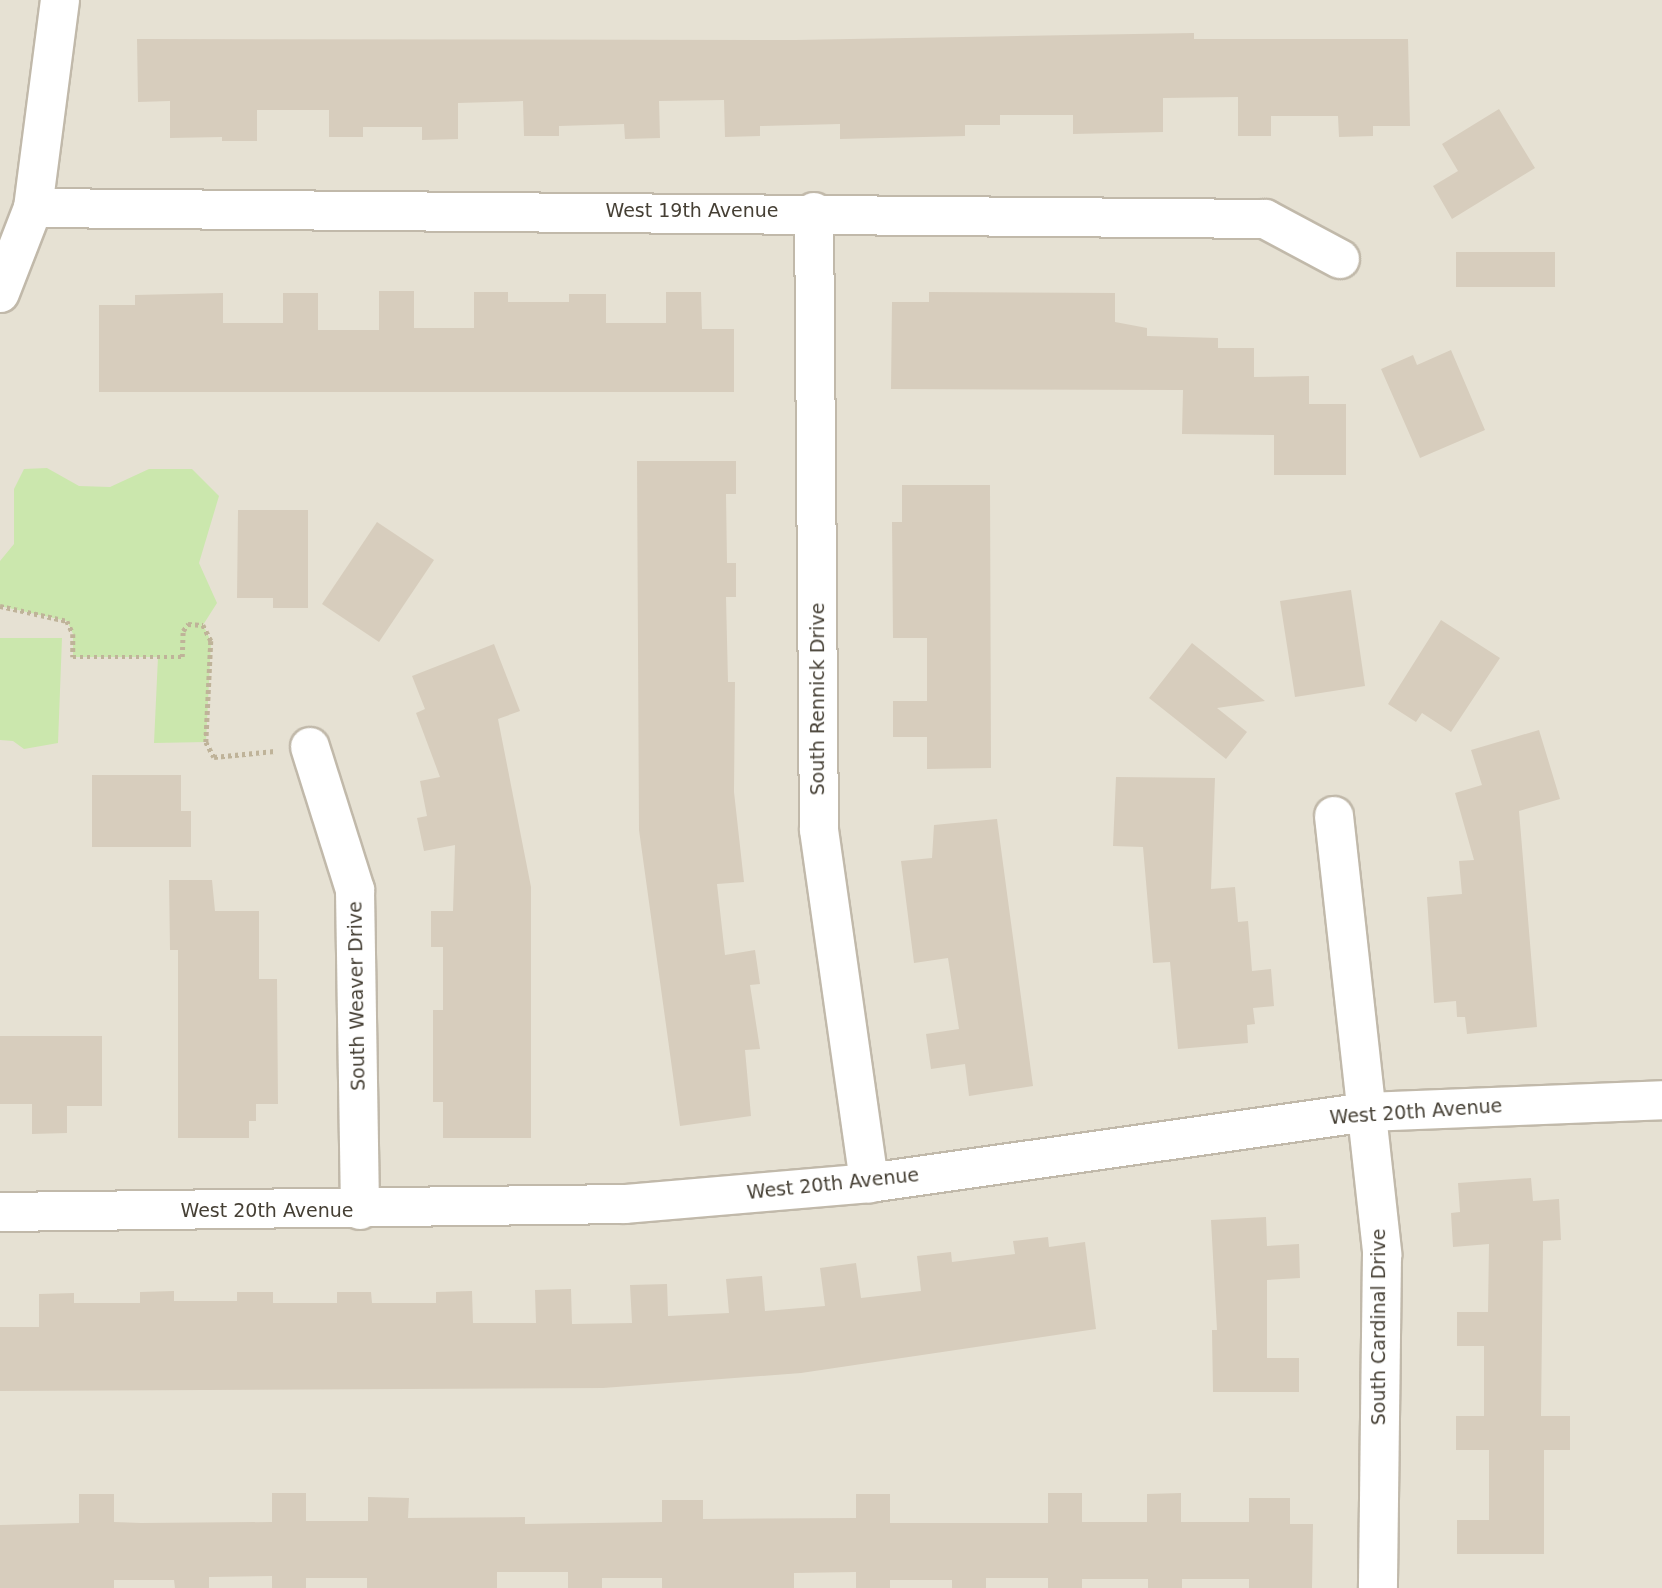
<!DOCTYPE html>
<style>
body{margin:0}
#map{position:relative;width:1662px;height:1588px;overflow:hidden;background:#f2eee5;font-family:"DejaVu Sans",sans-serif}
div>[style]{position:absolute}
.residential>*{inset:0;background:#e6e1d3}
.green>*{inset:0;background:#cbe7ad}
.building>*{inset:0;background:#d7cdbd}
.path>*{height:4.5px;margin-top:-2.25px;transform-origin:0;background:repeating-linear-gradient(90deg,#bfb399 0 3.5px,transparent 0 7px)}
.roads{filter:drop-shadow(2px 0 #c1b9aa) drop-shadow(-2px 0 #c1b9aa) drop-shadow(0 2px #c1b9aa) drop-shadow(0 -2px #c1b9aa)}
.minor>*{height:38px;margin:-19px;padding:0 19px;transform-origin:19px;border-radius:19px;background:#fff}
span{translate:-50% -50%;white-space:nowrap;text-align:center;line-height:1.15;-webkit-text-stroke:5px #fff;paint-order:stroke}
.street-label{font-size:19px;color:#453f34}
</style>
<div id="map">
<div class="residential">
<i style="clip-path:polygon(0 0,1662px 0,1662px 1588px,0 1588px)"></i>
</div>
<div class="green">
<i style="clip-path:polygon(47px 468px,79px 486px,110px 487px,149px 469px,192px 469px,219px 496px,199px 563px,217px 603px,203px 625px,211px 641px,206px 742px,154px 743px,158px 657px,73px 657px,73px 634px,67px 621px,0 606px,0 561px,14px 544px,14px 489px,24px 469px)"></i>
<i style="clip-path:polygon(0 638px,62px 638px,58px 743px,24px 749px,13px 741px,0 740px)"></i>
</div>
<div class="building">
<i style="clip-path:polygon(1194px 33px,1194px 39px,1408px 39px,1410px 126px,1373px 126px,1373px 136px,1339px 137px,1338px 116px,1271px 116px,1271px 136px,1238px 136px,1238px 97px,1163px 98px,1163px 132px,1073px 134px,1073px 115px,1000px 115px,1000px 125px,965px 125px,965px 136px,840px 139px,840px 124px,760px 126px,760px 136px,725px 137px,724px 100px,659px 101px,660px 138px,625px 139px,624px 124px,559px 126px,559px 136px,524px 136px,523px 101px,458px 103px,458px 139px,422px 140px,422px 127px,363px 127px,363px 137px,329px 137px,329px 110px,257px 110px,257px 141px,222px 141px,222px 137px,170px 138px,170px 101px,138px 102px,137px 39px,795px 40px)"></i>
<i style="clip-path:polygon(1499px 109px,1535px 168px,1452px 219px,1433px 186px,1458px 171px,1442px 144px)"></i>
<i style="clip-path:polygon(1456px 252px,1555px 252px,1555px 287px,1456px 287px)"></i>
<i style="clip-path:polygon(379px 291px,414px 291px,414px 328px,474px 328px,474px 292px,508px 292px,508px 302px,569px 302px,569px 294px,606px 294px,606px 323px,666px 323px,666px 292px,701px 292px,702px 329px,734px 329px,734px 392px,99px 392px,99px 305px,135px 305px,135px 295px,223px 293px,223px 323px,283px 323px,283px 293px,318px 293px,318px 330px,379px 330px)"></i>
<i style="clip-path:polygon(929px 292px,1115px 293px,1115px 322px,1147px 328px,1147px 336px,1218px 338px,1218px 348px,1254px 348px,1254px 377px,1309px 376px,1309px 404px,1346px 404px,1346px 475px,1274px 475px,1274px 435px,1182px 434px,1183px 390px,891px 389px,892px 302px,929px 302px)"></i>
<i style="clip-path:polygon(1451px 350px,1485px 430px,1420px 458px,1381px 369px,1413px 355px,1417px 365px)"></i>
<i style="clip-path:polygon(637px 461px,736px 461px,736px 494px,726px 494px,727px 563px,736px 563px,736px 597px,726px 597px,728px 682px,735px 682px,734px 792px,744px 882px,717px 884px,725px 955px,755px 950px,760px 984px,750px 985px,760px 1049px,745px 1050px,751px 1116px,680px 1126px,639px 830px)"></i>
<i style="clip-path:polygon(902px 485px,990px 485px,991px 768px,927px 769px,927px 737px,893px 737px,893px 701px,927px 701px,927px 638px,893px 638px,892px 522px,902px 522px)"></i>
<i style="clip-path:polygon(238px 510px,308px 510px,308px 608px,273px 608px,273px 598px,237px 598px)"></i>
<i style="clip-path:polygon(377px 522px,434px 560px,379px 642px,322px 604px)"></i>
<i style="clip-path:polygon(1351px 590px,1365px 686px,1295px 697px,1280px 601px)"></i>
<i style="clip-path:polygon(1441px 620px,1500px 658px,1451px 732px,1422px 713px,1416px 722px,1388px 704px)"></i>
<i style="clip-path:polygon(1192px 643px,1265px 701px,1217px 708px,1247px 732px,1226px 759px,1149px 698px)"></i>
<i style="clip-path:polygon(494px 644px,520px 711px,498px 719px,531px 887px,531px 1138px,443px 1138px,443px 1102px,433px 1102px,433px 1010px,443px 1010px,443px 947px,431px 947px,431px 911px,453px 911px,455px 845px,424px 851px,417px 818px,427px 816px,420px 781px,440px 777px,416px 713px,425px 709px,412px 676px)"></i>
<i style="clip-path:polygon(1539px 730px,1560px 799px,1519px 811px,1537px 1027px,1467px 1034px,1465px 1017px,1457px 1017px,1456px 1001px,1434px 1003px,1427px 897px,1462px 894px,1459px 861px,1474px 860px,1455px 793px,1482px 785px,1471px 750px)"></i>
<i style="clip-path:polygon(92px 775px,181px 775px,181px 811px,191px 811px,191px 847px,92px 847px)"></i>
<i style="clip-path:polygon(1116px 777px,1215px 778px,1211px 889px,1235px 887px,1238px 922px,1248px 921px,1252px 971px,1271px 969px,1274px 1006px,1253px 1008px,1255px 1024px,1247px 1025px,1248px 1043px,1178px 1049px,1170px 962px,1153px 963px,1143px 847px,1113px 846px)"></i>
<i style="clip-path:polygon(997px 819px,1033px 1086px,969px 1096px,965px 1064px,931px 1069px,926px 1034px,959px 1029px,948px 958px,914px 963px,901px 861px,932px 858px,934px 825px)"></i>
<i style="clip-path:polygon(169px 880px,212px 880px,215px 911px,259px 911px,259px 979px,277px 979px,278px 1104px,256px 1104px,256px 1121px,249px 1121px,249px 1138px,178px 1138px,178px 950px,170px 950px)"></i>
<i style="clip-path:polygon(0 1036px,102px 1036px,102px 1106px,67px 1106px,67px 1133px,32px 1134px,32px 1104px,0 1104px)"></i>
<i style="clip-path:polygon(1531px 1178px,1533px 1201px,1559px 1199px,1561px 1240px,1543px 1241px,1541px 1416px,1570px 1416px,1570px 1450px,1544px 1450px,1544px 1554px,1457px 1554px,1457px 1520px,1489px 1520px,1489px 1450px,1456px 1450px,1456px 1416px,1484px 1416px,1484px 1346px,1457px 1346px,1457px 1312px,1488px 1312px,1489px 1244px,1453px 1247px,1451px 1213px,1460px 1212px,1458px 1183px)"></i>
<i style="clip-path:polygon(1266px 1217px,1267px 1246px,1299px 1244px,1300px 1278px,1267px 1280px,1267px 1358px,1299px 1358px,1299px 1392px,1213px 1392px,1212px 1330px,1217px 1330px,1211px 1220px)"></i>
<i style="clip-path:polygon(1048px 1237px,1049px 1247px,1085px 1242px,1096px 1329px,801px 1373px,603px 1388px,0 1391px,0 1327px,39px 1327px,39px 1294px,74px 1293px,74px 1303px,140px 1303px,140px 1292px,174px 1291px,174px 1301px,237px 1301px,237px 1292px,273px 1292px,273px 1303px,337px 1303px,337px 1292px,371px 1292px,372px 1303px,436px 1303px,436px 1292px,472px 1291px,473px 1323px,536px 1323px,535px 1290px,571px 1289px,572px 1324px,632px 1323px,630px 1285px,667px 1284px,668px 1316px,729px 1313px,726px 1279px,762px 1276px,765px 1311px,825px 1306px,820px 1268px,856px 1263px,861px 1298px,921px 1291px,917px 1256px,951px 1252px,952px 1262px,1015px 1254px,1013px 1241px)"></i>
<i style="clip-path:polygon(272px 1493px,306px 1493px,306px 1521px,368px 1521px,368px 1497px,409px 1498px,408px 1518px,525px 1517px,525px 1524px,662px 1522px,662px 1500px,703px 1500px,703px 1519px,856px 1518px,856px 1494px,890px 1494px,890px 1523px,1048px 1523px,1048px 1493px,1082px 1493px,1082px 1522px,1147px 1522px,1147px 1494px,1181px 1493px,1181px 1522px,1249px 1522px,1249px 1498px,1290px 1498px,1290px 1524px,1313px 1524px,1312px 1588px,1249px 1588px,1249px 1579px,1182px 1579px,1182px 1588px,1148px 1588px,1148px 1579px,1082px 1579px,1082px 1588px,1048px 1588px,1048px 1578px,986px 1578px,986px 1588px,952px 1588px,952px 1580px,890px 1580px,890px 1588px,856px 1588px,856px 1572px,794px 1573px,794px 1588px,662px 1588px,662px 1578px,602px 1578px,602px 1588px,568px 1588px,568px 1572px,497px 1572px,497px 1588px,367px 1588px,367px 1578px,306px 1578px,306px 1588px,272px 1588px,272px 1576px,209px 1577px,209px 1588px,175px 1588px,174px 1580px,114px 1580px,114px 1588px,0 1588px,0 1525px,79px 1523px,79px 1494px,114px 1494px,114px 1522px,141px 1523px,272px 1522px)"></i>
</div>
<div class="path">
<i style="left:0;top:606px;width:69px;rotate:12.6deg"></i>
<i style="left:67px;top:621px;width:14px;rotate:65deg"></i>
<i style="left:73px;top:634px;width:23px;rotate:90deg"></i>
<i style="left:73px;top:657px;width:109px"></i>
<i style="left:182px;top:657px;width:26px;rotate:-88deg"></i>
<i style="left:183px;top:631px;width:9px;rotate:-54deg"></i>
<i style="left:188px;top:624px;width:15px;rotate:4deg"></i>
<i style="left:203px;top:625px;width:18px;rotate:63deg"></i>
<i style="left:211px;top:641px;width:101px;rotate:92.8deg"></i>
<i style="left:206px;top:742px;width:17px;rotate:62deg"></i>
<i style="left:214px;top:757px;width:61px;rotate:-5.6deg"></i>
</div>
<div class="roads">
<div class="minor">
<i style="left:33px;top:208px;width:1232px;rotate:0.51deg"></i>
<i style="left:1265px;top:219px;width:85px;rotate:28.1deg"></i>
<i style="left:814px;top:212px;width:618px;rotate:89.54deg"></i>
<i style="left:819px;top:830px;width:357px;rotate:81.9deg"></i>
<i style="left:0;top:293px;width:91px;rotate:-68.8deg"></i>
<i style="left:33px;top:208px;width:210px;rotate:-82.6deg"></i>
<i style="left:310px;top:747px;width:150px;rotate:72.5deg"></i>
<i style="left:355px;top:890px;width:320px;rotate:89.1deg"></i>
<i style="left:1334px;top:816px;width:441px;rotate:83.7deg"></i>
<i style="left:1382px;top:1254px;width:334px;rotate:90.7deg"></i>
<i style="left:0;top:1212px;width:625px;rotate:-0.73deg"></i>
<i style="left:625px;top:1204px;width:245px;rotate:-4.9deg"></i>
<i style="left:869px;top:1183px;width:503px;rotate:-8.11deg"></i>
<i style="left:1367px;top:1112px;width:295px;rotate:-2.3deg"></i>
</div>
</div>
<div class="street-label">
<span style="left:692px;top:211px">West 19th Avenue</span>
<span style="left:818px;top:699px;rotate:-90deg">South Rennick Drive</span>
<span style="left:357px;top:996px;rotate:-91deg">South Weaver Drive</span>
<span style="left:1416px;top:1112px;rotate:-4deg">West 20th Avenue</span>
<span style="left:833px;top:1184px;rotate:-6deg">West 20th Avenue</span>
<span style="left:267px;top:1211px">West 20th Avenue</span>
<span style="left:1379px;top:1327px;rotate:-90deg">South Cardinal Drive</span>
</div>
</div>
